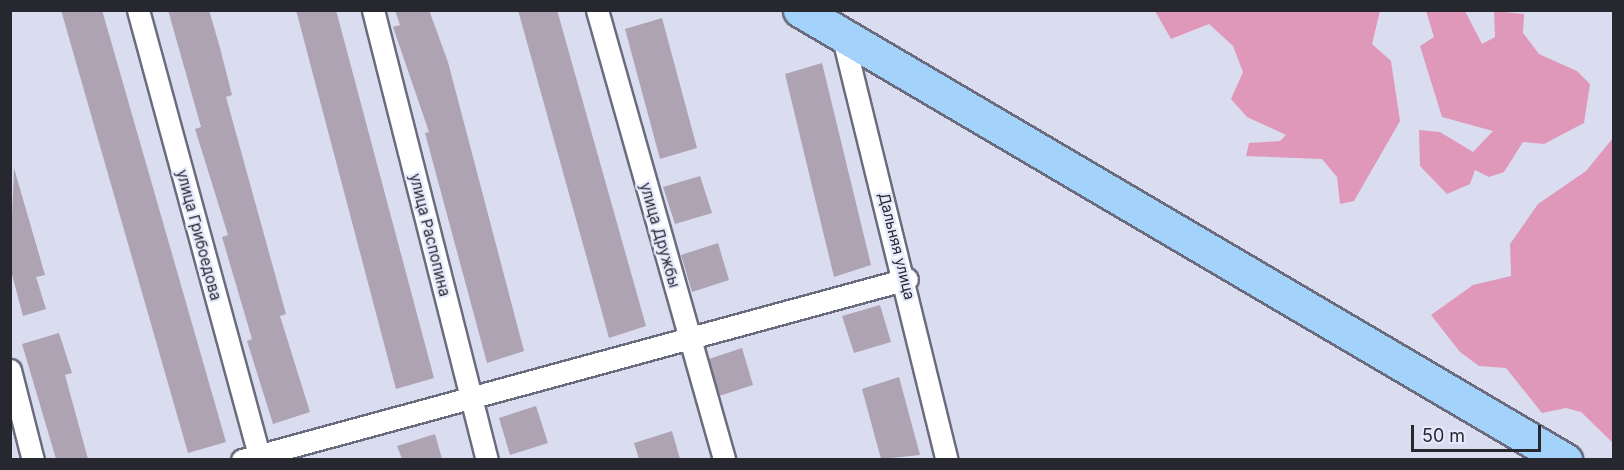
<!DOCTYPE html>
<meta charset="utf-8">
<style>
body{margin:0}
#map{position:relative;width:1624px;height:470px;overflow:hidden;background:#daddf0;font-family:Inter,sans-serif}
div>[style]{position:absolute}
.green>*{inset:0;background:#df98ba}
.building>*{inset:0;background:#aea3b3}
.roads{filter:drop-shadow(2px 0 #6a6c7d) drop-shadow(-2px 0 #6a6c7d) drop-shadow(0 2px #6a6c7d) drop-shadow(0 -2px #6a6c7d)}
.street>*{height:21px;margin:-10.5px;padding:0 10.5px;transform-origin:10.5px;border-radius:10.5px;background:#fff}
.primary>*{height:33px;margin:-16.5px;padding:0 16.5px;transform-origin:16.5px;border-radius:16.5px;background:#a3d3fa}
span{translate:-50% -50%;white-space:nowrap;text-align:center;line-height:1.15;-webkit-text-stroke:4.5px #e7eafd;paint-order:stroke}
.street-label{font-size:15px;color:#27282f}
.frame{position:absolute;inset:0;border:12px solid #27282f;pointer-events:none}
.scale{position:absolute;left:1411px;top:425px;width:130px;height:27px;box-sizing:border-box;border:3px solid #27282f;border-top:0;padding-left:8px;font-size:18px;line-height:21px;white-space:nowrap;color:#27282f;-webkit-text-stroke:4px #e7eafd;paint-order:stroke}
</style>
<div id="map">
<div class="green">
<i style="clip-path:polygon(1155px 11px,1380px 11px,1372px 44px,1391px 61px,1400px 121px,1354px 201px,1340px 204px,1337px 177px,1322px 159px,1246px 156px,1249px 143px,1280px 141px,1286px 135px,1247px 117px,1231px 99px,1243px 72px,1233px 46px,1209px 24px,1171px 39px)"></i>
<i style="clip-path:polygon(1426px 11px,1465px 11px,1482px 44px,1495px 37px,1494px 11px,1524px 14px,1523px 33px,1539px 54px,1577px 71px,1590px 84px,1584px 123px,1544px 144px,1523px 142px,1504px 172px,1489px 177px,1475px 170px,1470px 184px,1447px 194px,1420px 166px,1419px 130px,1440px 132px,1473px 152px,1493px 131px,1442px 117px,1420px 46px,1434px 37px)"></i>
<i style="clip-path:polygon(1613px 138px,1614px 138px,1613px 443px,1581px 412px,1566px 408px,1542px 413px,1506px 368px,1479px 366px,1460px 352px,1431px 315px,1473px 285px,1511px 276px,1510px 244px,1538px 204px,1586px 171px)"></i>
</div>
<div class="building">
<i style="clip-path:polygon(61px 10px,102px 10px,226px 442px,188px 453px)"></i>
<i style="clip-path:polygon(168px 10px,209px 10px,220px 48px,232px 95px,226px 97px,286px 314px,280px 316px,310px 412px,273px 424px,247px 341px,252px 339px,222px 237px,228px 235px,195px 129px,201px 127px)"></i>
<i style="clip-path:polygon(296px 10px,336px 10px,434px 378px,396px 389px)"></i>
<i style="clip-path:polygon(395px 10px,429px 10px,448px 62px,524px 351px,487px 363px,425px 133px,429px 132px,393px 27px,400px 25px)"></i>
<i style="clip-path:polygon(518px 10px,557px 10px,646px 326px,609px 338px)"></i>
<i style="clip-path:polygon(662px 18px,697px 148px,660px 159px,625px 29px)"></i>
<i style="clip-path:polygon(822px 63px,871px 265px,834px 277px,785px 74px)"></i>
<i style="clip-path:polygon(14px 168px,45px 275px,36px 277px,46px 309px,23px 316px,10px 267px)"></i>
<i style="clip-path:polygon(700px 176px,712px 213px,675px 224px,663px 187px)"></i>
<i style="clip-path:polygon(718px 243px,729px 280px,692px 292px,681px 255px)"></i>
<i style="clip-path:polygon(880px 305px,891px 342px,854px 353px,842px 316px)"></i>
<i style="clip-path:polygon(59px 333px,72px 373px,65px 375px,88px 459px,56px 459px,22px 344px)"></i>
<i style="clip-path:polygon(742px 348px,753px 385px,719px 396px,709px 359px)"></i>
<i style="clip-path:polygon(899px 377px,920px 455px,881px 459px,862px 389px)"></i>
<i style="clip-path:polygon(536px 406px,548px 443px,510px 455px,499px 418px)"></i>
<i style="clip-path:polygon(672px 431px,680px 459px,639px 459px,634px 443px)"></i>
<i style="clip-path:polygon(435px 434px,442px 459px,402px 459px,397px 446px)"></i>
</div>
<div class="roads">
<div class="street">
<i style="left:138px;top:10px;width:466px;rotate:74.8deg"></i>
<i style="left:373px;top:10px;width:464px;rotate:75.8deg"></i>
<i style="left:597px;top:10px;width:468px;rotate:74.2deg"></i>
<i style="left:842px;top:34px;width:439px;rotate:76.2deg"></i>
<i style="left:10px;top:370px;width:93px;rotate:75.7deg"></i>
<i style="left:242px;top:460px;width:689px;rotate:-15.23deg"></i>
</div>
<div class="primary">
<i style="left:800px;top:10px;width:888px;rotate:30.47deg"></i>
</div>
</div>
<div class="street-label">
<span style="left:199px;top:235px;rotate:75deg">улица Грибоедова</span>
<span style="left:430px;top:235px;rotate:76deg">улица Распопина</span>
<span style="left:660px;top:235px;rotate:74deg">улица Дружбы</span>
<span style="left:897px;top:246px;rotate:76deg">Дальняя улица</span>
</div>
<div class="frame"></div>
<div class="scale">50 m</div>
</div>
